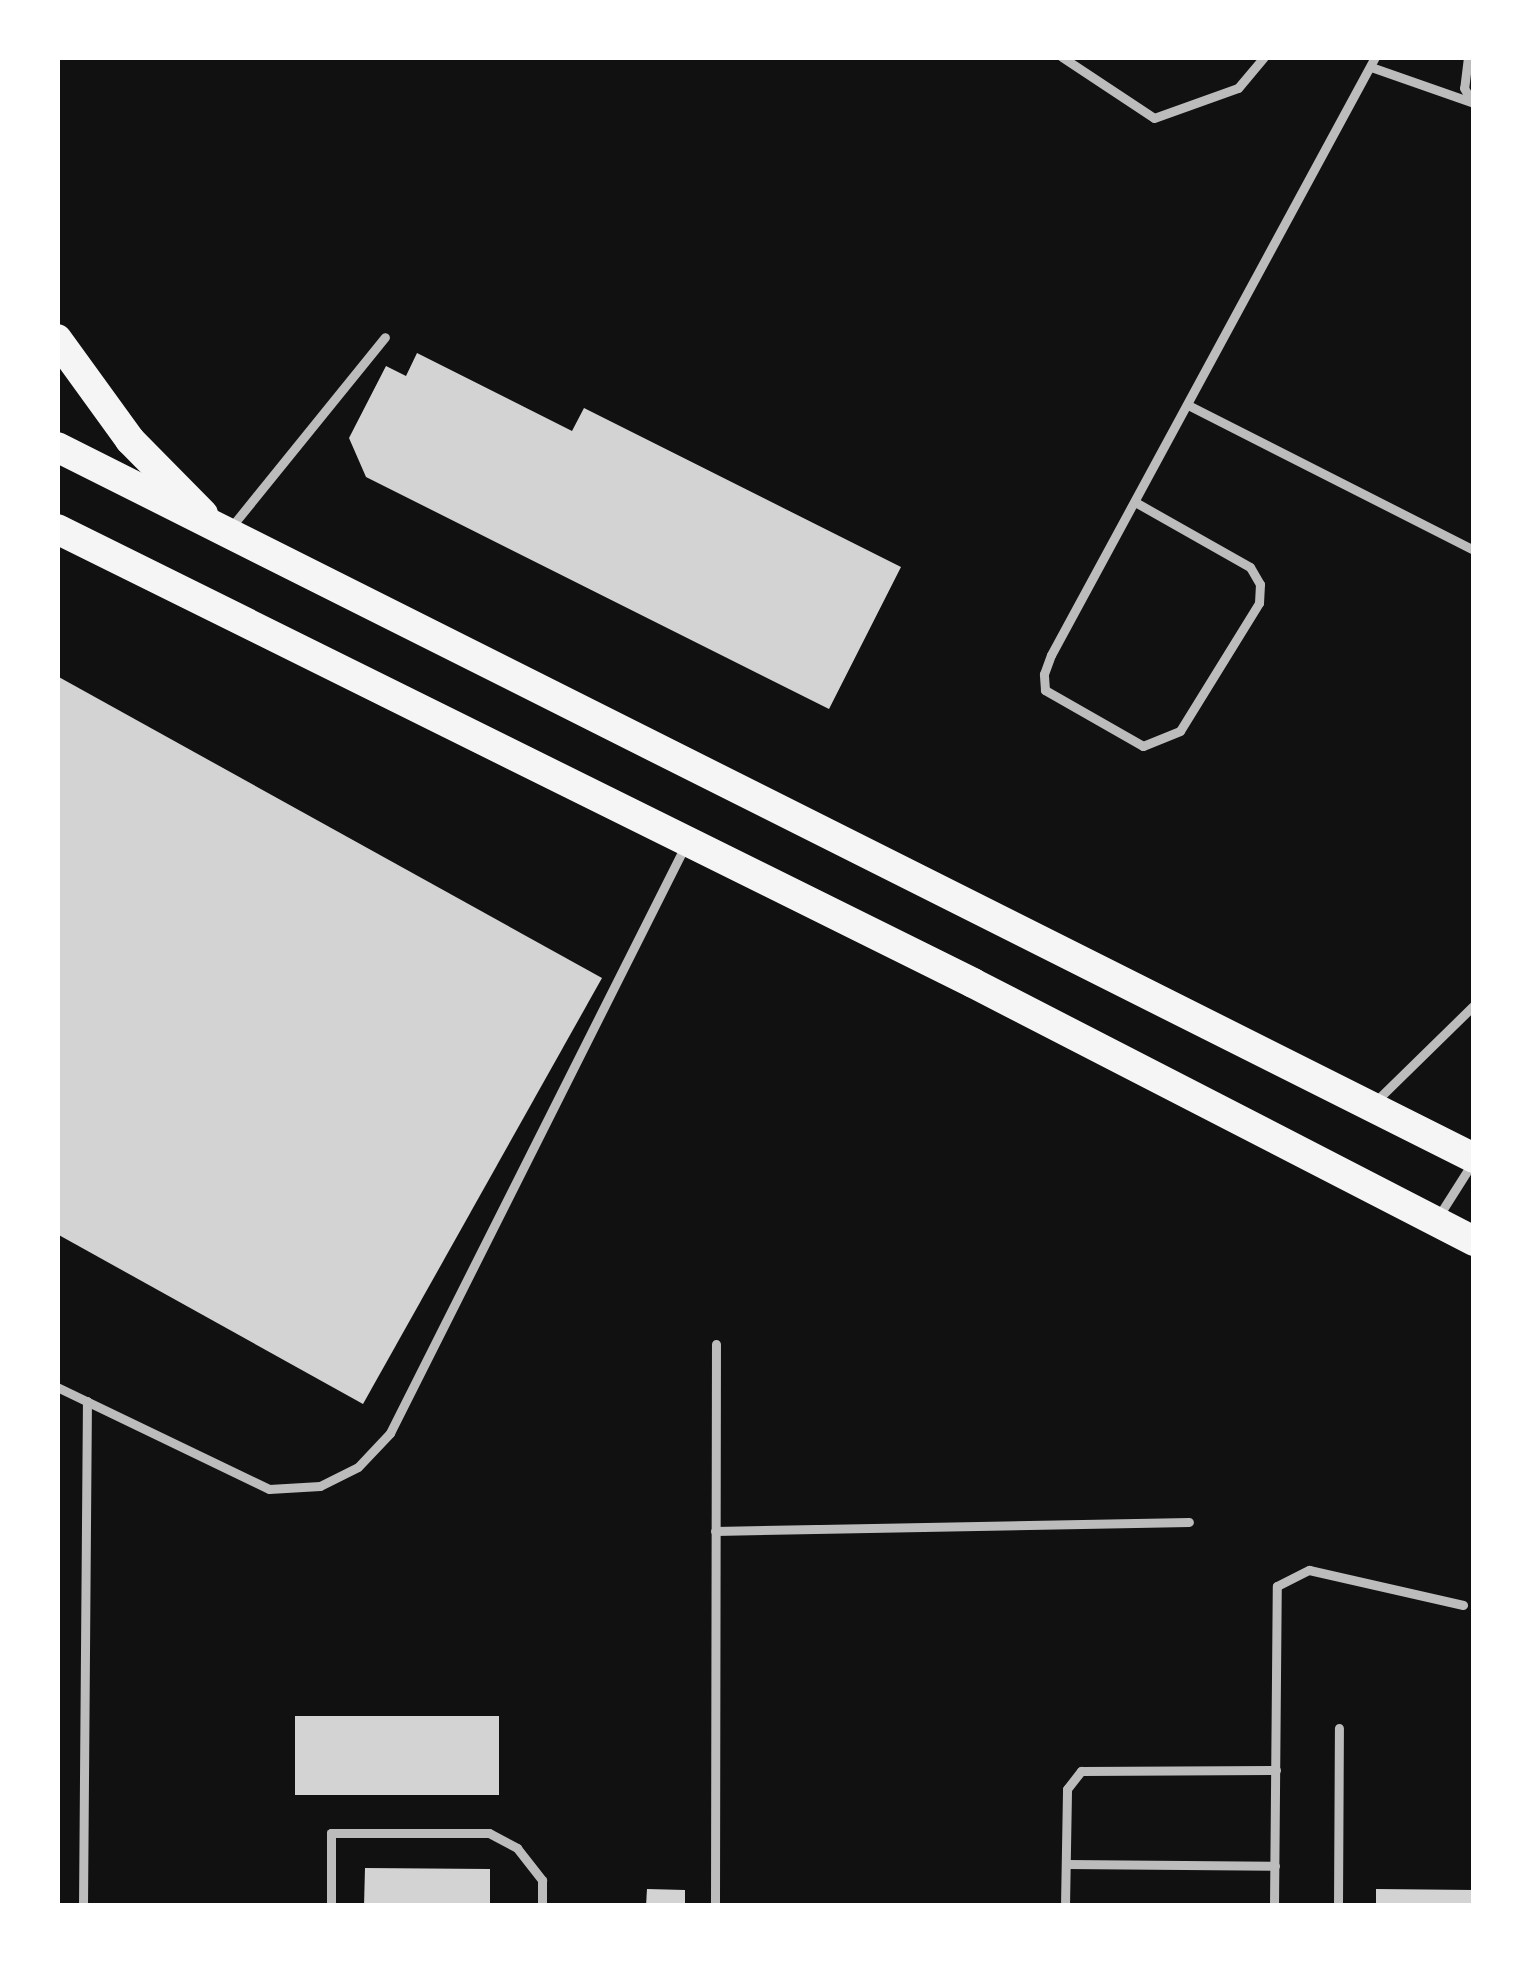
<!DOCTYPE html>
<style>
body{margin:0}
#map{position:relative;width:1531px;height:1963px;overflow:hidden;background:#111;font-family:"Roboto Condensed",sans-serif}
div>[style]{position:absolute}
.building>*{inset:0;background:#d3d3d3}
.service>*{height:9px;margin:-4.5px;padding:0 4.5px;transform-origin:4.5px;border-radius:4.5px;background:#bcbcbc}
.primary>*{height:30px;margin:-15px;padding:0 15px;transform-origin:15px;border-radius:15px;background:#f5f5f5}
span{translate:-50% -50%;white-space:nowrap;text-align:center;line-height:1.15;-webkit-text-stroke:12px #fff;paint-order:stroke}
.frame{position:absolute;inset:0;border:60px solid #fff;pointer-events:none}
</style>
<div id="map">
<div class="building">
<i style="clip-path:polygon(417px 353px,572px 431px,584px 408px,901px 567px,829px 709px,366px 477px,349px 438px,386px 366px,406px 376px)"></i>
<i style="clip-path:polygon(57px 676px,602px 978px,363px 1404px,57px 1234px)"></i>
<i style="clip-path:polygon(295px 1716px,499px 1716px,499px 1795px,295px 1795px)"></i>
<i style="clip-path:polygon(365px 1868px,490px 1869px,490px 1906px,364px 1906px)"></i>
<i style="clip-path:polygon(647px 1889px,685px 1890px,685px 1906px,646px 1906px)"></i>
<i style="clip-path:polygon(1376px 1889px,1474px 1890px,1474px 1906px,1376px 1906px)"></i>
</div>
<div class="service">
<i style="left:1062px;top:57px;width:110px;rotate:33.5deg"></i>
<i style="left:1154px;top:118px;width:89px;rotate:-19.7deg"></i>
<i style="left:1238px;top:88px;width:40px;rotate:-50deg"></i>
<i style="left:1468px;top:57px;width:31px;rotate:97deg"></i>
<i style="left:1464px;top:88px;width:16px;rotate:60deg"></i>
<i style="left:1371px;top:67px;width:109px;rotate:19.3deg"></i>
<i style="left:1188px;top:405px;width:321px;rotate:26.9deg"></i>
<i style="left:1135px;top:502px;width:132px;rotate:29.5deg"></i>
<i style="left:1250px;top:567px;width:20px;rotate:60deg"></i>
<i style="left:1260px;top:584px;width:19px;rotate:93deg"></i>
<i style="left:1259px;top:603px;width:150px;rotate:121.7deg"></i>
<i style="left:1180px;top:731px;width:40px;rotate:158deg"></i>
<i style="left:1143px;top:746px;width:113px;rotate:-150.3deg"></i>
<i style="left:1045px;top:690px;width:16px;rotate:-94deg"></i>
<i style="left:1044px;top:674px;width:20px;rotate:-70deg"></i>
<i style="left:1051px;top:655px;width:680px;rotate:-61.55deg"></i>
<i style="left:232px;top:526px;width:243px;rotate:-51deg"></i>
<i style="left:1375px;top:1102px;width:139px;rotate:-44.4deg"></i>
<i style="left:1438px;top:1217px;width:62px;rotate:-57.6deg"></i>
<i style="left:57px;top:1387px;width:235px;rotate:25.7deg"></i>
<i style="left:269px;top:1489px;width:51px;rotate:-3.4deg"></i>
<i style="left:320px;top:1486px;width:42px;rotate:-26.6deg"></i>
<i style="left:358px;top:1467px;width:47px;rotate:-46.7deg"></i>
<i style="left:390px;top:1433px;width:657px;rotate:-63.32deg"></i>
<i style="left:715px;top:1531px;width:474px;rotate:-1.1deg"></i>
<i style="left:1066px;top:1864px;width:209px;rotate:0.5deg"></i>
<i style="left:83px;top:1906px;width:505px;rotate:-89.55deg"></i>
<i style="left:331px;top:1906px;width:73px;rotate:-90deg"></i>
<i style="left:331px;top:1833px;width:158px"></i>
<i style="left:489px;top:1833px;width:32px;rotate:28deg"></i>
<i style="left:517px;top:1848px;width:41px;rotate:52deg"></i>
<i style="left:542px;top:1880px;width:26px;rotate:90deg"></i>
<i style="left:715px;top:1906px;width:562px;rotate:-89.9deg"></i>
<i style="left:1065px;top:1906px;width:117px;rotate:-89deg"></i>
<i style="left:1067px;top:1789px;width:23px;rotate:-52deg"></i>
<i style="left:1081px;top:1771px;width:195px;rotate:-0.3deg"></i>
<i style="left:1274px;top:1906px;width:320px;rotate:-89.5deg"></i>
<i style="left:1277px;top:1586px;width:36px;rotate:-27deg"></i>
<i style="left:1309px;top:1570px;width:158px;rotate:12.8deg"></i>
<i style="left:1338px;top:1906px;width:178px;rotate:-89.7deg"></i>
</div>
<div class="primary">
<i style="left:57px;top:339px;width:125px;rotate:54.1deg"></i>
<i style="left:130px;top:440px;width:104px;rotate:45.4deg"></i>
<i style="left:57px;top:447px;width:1585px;rotate:26.65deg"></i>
<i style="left:57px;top:529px;width:1022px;rotate:26.36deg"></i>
<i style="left:973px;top:983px;width:564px;rotate:27.25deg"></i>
</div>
<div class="frame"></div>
</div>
